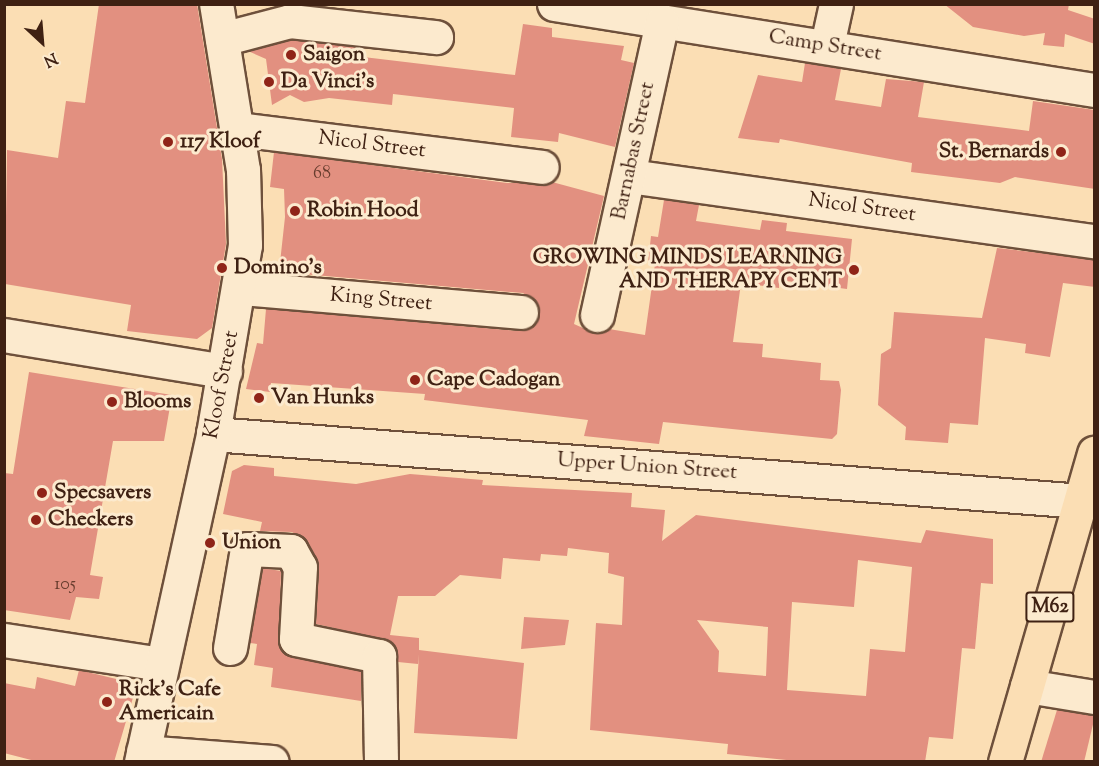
<!DOCTYPE html>
<style>
body{margin:0}
#map{position:relative;width:1099px;height:766px;overflow:hidden;background:#fbdeb4;font-family:"Sorts Mill Goudy",serif}
div>[style]{position:absolute}
.building>*{inset:0;background:#e29080}
.roads{filter:drop-shadow(2px 0 #6e503b) drop-shadow(-2px 0 #6e503b) drop-shadow(0 2px #6e503b) drop-shadow(0 -2px #6e503b)}
.minor>*{height:33px;margin:-16.5px;padding:0 16.5px;transform-origin:16.5px;border-radius:16.5px;background:#fceace}
.major>*{height:33px;margin:-16.5px;padding:0 16.5px;transform-origin:16.5px;border-radius:16.5px;background:#fbdeb4}
.dots>*{width:16px;height:16px;translate:-50% -50%;box-sizing:border-box;border:3px solid #fceace;border-radius:50%}
span{translate:-50% -50%;white-space:nowrap;text-align:center;line-height:1.15;-webkit-text-stroke:6px #fceace;paint-order:stroke}
.number-label{font-size:18px;color:#683d2e}
.number-label span{-webkit-text-stroke-width:0}
.shield-label span{padding:2px 4px;background:#fceace;border:2px solid;border-radius:4px;-webkit-text-stroke-width:0}
.shield-label{font-size:20px;color:#3f2113;font-weight:700}
.street-label{font-size:21px;color:#3f2113}
.poi-label{font-size:21px;color:#3f2113;font-weight:700}
.left{translate:0 -50%;text-align:left}
.right{translate:-100% -50%;text-align:right}
.frame{position:absolute;inset:0;border:6px solid #3f2113;pointer-events:none}
.north{position:absolute;left:12px;top:12px;width:60px;height:60px;-webkit-text-stroke:4px #fceace;paint-order:stroke;rotate:154deg;font-size:16px;font-weight:700;line-height:24px;text-align:center;color:#3f2113}
.north::after{content:'';display:block;margin:auto;width:21px;height:27px;background:#3f2113;clip-path:polygon(50% 0,100% 100%,50% 72%,0 100%)}
</style>
<div id="map">
<div class="building">
<i style="clip-path:polygon(99px 4px,197px 4px,218px 134px,208px 140px,219px 141px,222px 159px,226px 244px,212px 328px,197px 339px,127px 331px,131px 305px,5px 284px,7px 150px,58px 158px,66px 101px,85px 103px)"></i>
<i style="clip-path:polygon(944px 4px,1069px 4px,1068px 10px,1095px 19px,1095px 44px,1065px 34px,1064px 47px,1043px 45px,1045px 33px,1024px 36px,973px 27px)"></i>
<i style="clip-path:polygon(523px 24px,552px 28px,552px 37px,624px 46px,621px 60px,634px 63px,615px 147px,559px 133px,558px 142px,511px 137px,514px 108px,393px 94px,392px 105px,329px 98px,304px 102px,290px 95px,272px 105px,266px 59px,248px 51px,292px 40px,356px 47px,355px 56px,515px 75px)"></i>
<i style="clip-path:polygon(805px 63px,841px 69px,835px 100px,881px 107px,886px 79px,924px 82px,918px 117px,1029px 131px,1033px 101px,1095px 110px,1095px 189px,1015px 177px,1000px 183px,911px 172px,912px 163px,780px 139px,779px 143px,738px 138px,758px 75px,802px 82px)"></i>
<i style="clip-path:polygon(274px 152px,507px 183px,552px 182px,604px 196px,574px 324px,594px 333px,609px 329px,645px 335px,655px 264px,648px 263px,651px 236px,658px 237px,664px 200px,699px 205px,696px 221px,760px 230px,762px 220px,787px 223px,786px 231px,852px 239px,847px 289px,779px 280px,779px 288px,741px 283px,733px 342px,763px 344px,762px 357px,821px 363px,820px 380px,839px 381px,841px 390px,837px 434px,832px 439px,663px 422px,659px 444px,584px 436px,588px 420px,424px 400px,425px 394px,271px 383px,270px 392px,246px 389px,257px 343px,263px 344px,266px 309px,519px 331px,529px 329px,540px 314px,538px 304px,523px 293px,279px 272px,285px 217px,284px 189px,270px 187px)"></i>
<i style="clip-path:polygon(997px 248px,1095px 259px,1095px 287px,1063px 283px,1050px 357px,1025px 353px,1026px 344px,985px 338px,978px 425px,950px 423px,948px 443px,905px 440px,906px 427px,878px 405px,881px 354px,891px 348px,894px 312px,982px 318px)"></i>
<i style="clip-path:polygon(29px 372px,172px 395px,164px 441px,113px 441px,90px 575px,103px 577px,99px 599px,76px 597px,70px 620px,4px 610px,4px 473px,13px 474px)"></i>
<i style="clip-path:polygon(evenodd,244px 465px,274px 468px,274px 476px,356px 484px,410px 474px,483px 480px,482px 485px,632px 493px,631px 507px,665px 510px,662px 541px,696px 515px,921px 543px,926px 530px,993px 539px,993px 584px,981px 583px,975px 649px,962px 648px,953px 739px,929px 737px,925px 762px,796px 761px,727px 754px,728px 744px,590px 730px,596px 623px,622px 625px,624px 577px,608px 573px,609px 553px,568px 548px,567px 556px,541px 554px,540px 561px,503px 558px,501px 579px,460px 575px,435px 596px,398px 596px,390px 635px,419px 638px,419px 650px,524px 663px,517px 739px,414px 733px,419px 654px,418px 664px,398px 662px,390px 641px,316px 624px,319px 567px,307px 541px,292px 532px,260px 531px,262px 522px,223px 514px,232px 471px,244px 465px,858px 560px,912px 567px,905px 652px,870px 649px,866px 696px,787px 690px,792px 602px,854px 607px,858px 560px,244px 465px,697px 620px,768px 627px,766px 676px,718px 672px,719px 651px,697px 620px)"></i>
<i style="clip-path:polygon(263px 568px,281px 571px,279px 647px,292px 657px,361px 671px,361px 701px,271px 687px,273px 668px,254px 665px,257px 644px,250px 643px)"></i>
<i style="clip-path:polygon(524px 617px,569px 620px,565px 645px,521px 649px)"></i>
<i style="clip-path:polygon(79px 670px,137px 684px,114px 762px,39px 762px,4px 753px,4px 683px,35px 689px,37px 677px,75px 686px)"></i>
<i style="clip-path:polygon(1057px 710px,1095px 716px,1084px 762px,1041px 762px)"></i>
</div>
<div class="roads">
<div class="minor">
<i style="left:554px;top:4px;width:547px;rotate:9.05deg"></i>
<i style="left:222px;top:39px;width:70px;rotate:-14.8deg"></i>
<i style="left:290px;top:21px;width:147px;rotate:6.3deg"></i>
<i style="left:827px;top:45px;width:42px;rotate:-77.6deg"></i>
<i style="left:237px;top:129px;width:307px;rotate:7.1deg"></i>
<i style="left:629px;top:176px;width:470px;rotate:8deg"></i>
<i style="left:241px;top:288px;width:281px;rotate:4.9deg"></i>
<i style="left:597px;top:315px;width:300px;rotate:-77.5deg"></i>
<i style="left:4px;top:335px;width:224px;rotate:9.3deg"></i>
<i style="left:213px;top:434px;width:871px;rotate:4.41deg"></i>
<i style="left:4px;top:640px;width:159px;rotate:8.7deg"></i>
<i style="left:230px;top:648px;width:100px;rotate:-80.3deg"></i>
<i style="left:247px;top:549px;width:44px;rotate:2.6deg"></i>
<i style="left:291px;top:551px;width:18px;rotate:61deg"></i>
<i style="left:300px;top:567px;width:72px;rotate:93.2deg"></i>
<i style="left:296px;top:639px;width:85px;rotate:11.6deg"></i>
<i style="left:379px;top:656px;width:106px;rotate:88.9deg"></i>
<i style="left:1027px;top:686px;width:68px;rotate:9.3deg"></i>
<i style="left:143px;top:752px;width:129px;rotate:4.4deg"></i>
<i style="left:141px;top:762px;width:336px;rotate:-77.6deg"></i>
<i style="left:213px;top:434px;width:192px;rotate:-80.4deg"></i>
<i style="left:245px;top:245px;width:75px;rotate:-91.5deg"></i>
<i style="left:243px;top:170px;width:168px;rotate:-99.2deg"></i>
</div>
<div class="major">
<i style="left:1005px;top:762px;width:322px;rotate:-73.9deg"></i>
</div>
</div>
<div class="dots">
<i style="left:291px;top:55px;background:#8f2418"></i>
<i style="left:269px;top:82px;background:#8f2418"></i>
<i style="left:168px;top:142px;background:#8f2418"></i>
<i style="left:1061px;top:152px;background:#8f2418"></i>
<i style="left:295px;top:211px;background:#8f2418"></i>
<i style="left:222px;top:268px;background:#8f2418"></i>
<i style="left:854px;top:270px;background:#8f2418"></i>
<i style="left:415px;top:380px;background:#8f2418"></i>
<i style="left:259px;top:398px;background:#8f2418"></i>
<i style="left:112px;top:402px;background:#8f2418"></i>
<i style="left:42px;top:493px;background:#8f2418"></i>
<i style="left:36px;top:520px;background:#8f2418"></i>
<i style="left:210px;top:543px;background:#8f2418"></i>
<i style="left:107px;top:702px;background:#8f2418"></i>
</div>
<div class="number-label">
<span style="left:322px;top:174px">68</span>
<span style="left:65px;top:585px">105</span>
</div>
<div class="shield-label">
<span style="left:1050px;top:607px">M62</span>
</div>
<div class="street-label">
<span style="left:825px;top:46px;rotate:9deg">Camp Street</span>
<span style="left:372px;top:145px;rotate:7deg">Nicol Street</span>
<span style="left:634px;top:151px;rotate:-78deg">Barnabas Street</span>
<span style="left:862px;top:208px;rotate:8deg">Nicol Street</span>
<span style="left:381px;top:300px;rotate:5deg">King Street</span>
<span style="left:222px;top:385px;rotate:-79deg">Kloof Street</span>
<span style="left:647px;top:467px;rotate:4deg">Upper Union Street</span>
</div>
<div class="poi-label">
<span class="left" style="left:303px;top:55px">Saigon</span>
<span class="left" style="left:281px;top:82px">Da Vinci's</span>
<span class="left" style="left:180px;top:142px">117 Kloof</span>
<span class="right" style="left:1049px;top:152px">St. Bernards</span>
<span class="left" style="left:307px;top:211px">Robin Hood</span>
<span class="right" style="left:842px;top:270px">GROWING MINDS LEARNING<br>AND THERAPY CENT</span>
<span class="left" style="left:234px;top:268px">Domino's</span>
<span class="left" style="left:427px;top:380px">Cape Cadogan</span>
<span class="left" style="left:271px;top:398px">Van Hunks</span>
<span class="left" style="left:124px;top:402px">Blooms</span>
<span class="left" style="left:54px;top:493px">Specsavers</span>
<span class="left" style="left:48px;top:520px">Checkers</span>
<span class="left" style="left:222px;top:543px">Union</span>
<span class="left" style="left:119px;top:702px">Rick's Cafe<br>Americain</span>
</div>
<div class="frame"></div>
<div class="north">N</div>
</div>
